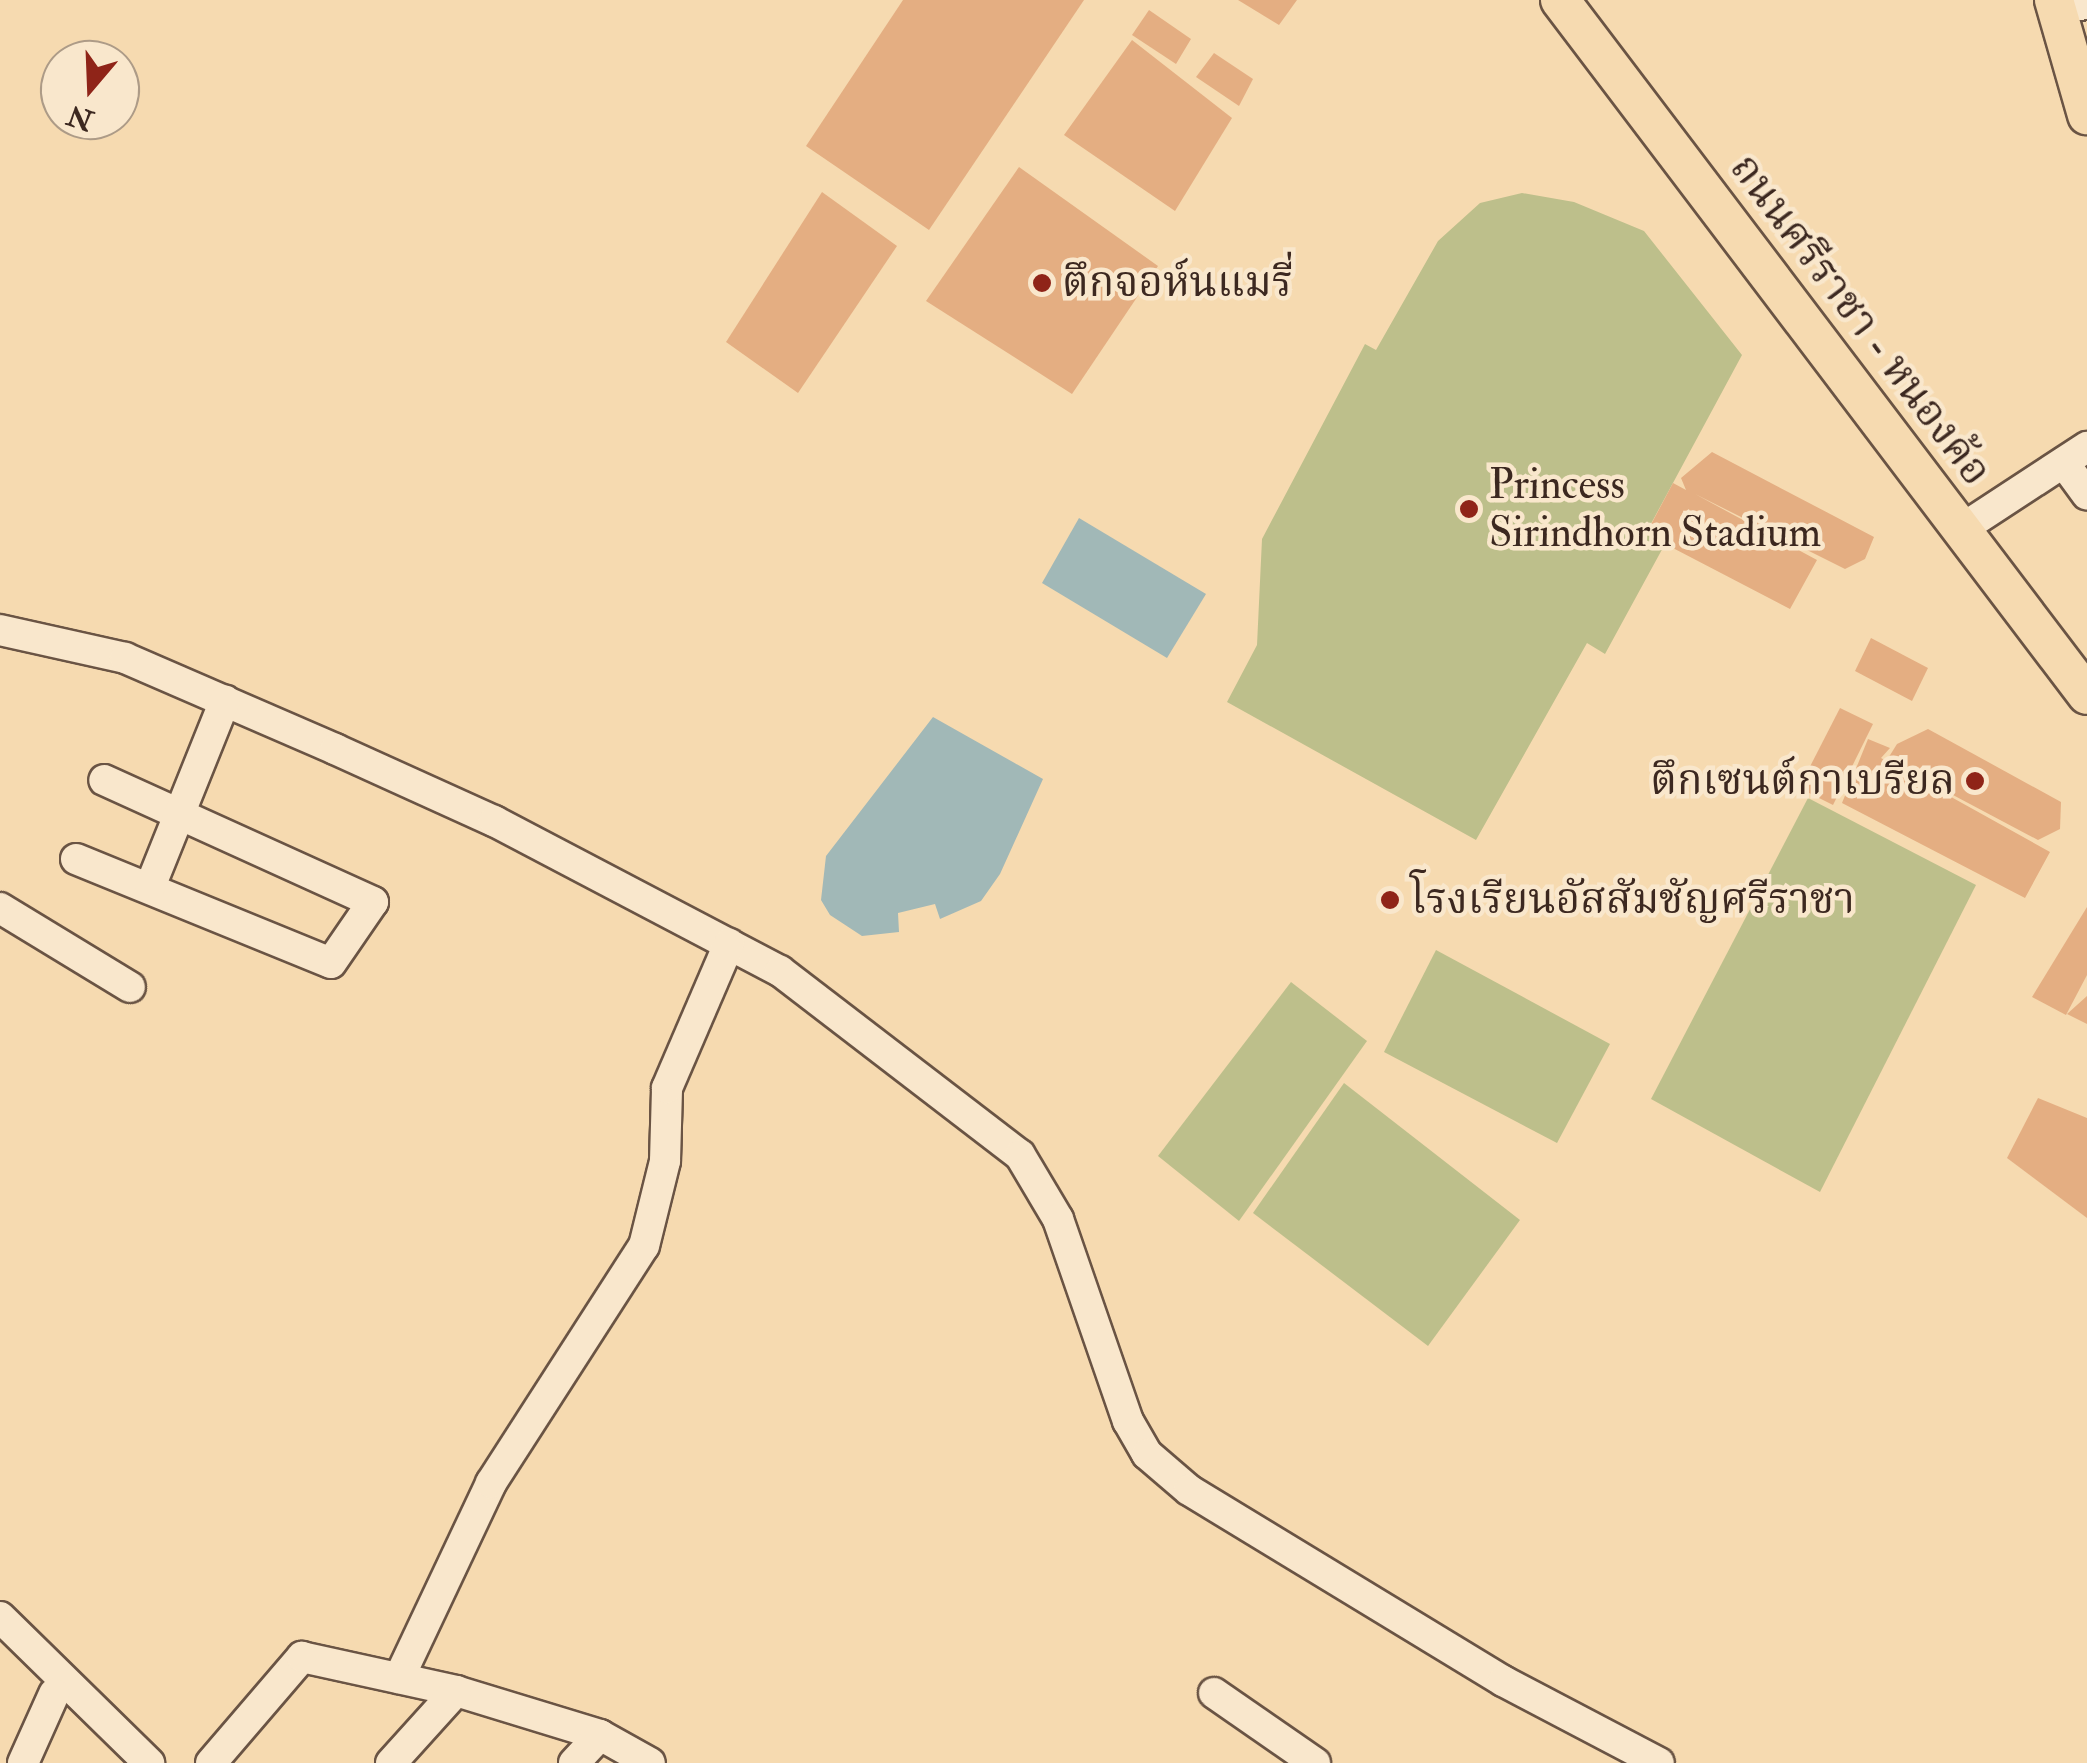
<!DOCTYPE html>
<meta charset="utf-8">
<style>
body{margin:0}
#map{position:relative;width:2087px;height:1763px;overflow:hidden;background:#f6dab0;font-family:"IM FELL Double Pica","Noto Serif Thai",serif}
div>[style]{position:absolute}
.green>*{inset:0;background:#bdbf8b}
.water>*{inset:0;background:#a1b8b7}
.building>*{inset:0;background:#e4ae82}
.roads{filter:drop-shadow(2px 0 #6a5444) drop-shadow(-2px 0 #6a5444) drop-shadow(0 2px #6a5444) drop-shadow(0 -2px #6a5444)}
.minor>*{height:30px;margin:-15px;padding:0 15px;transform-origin:15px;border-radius:15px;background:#f9e7cc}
.major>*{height:38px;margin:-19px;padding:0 19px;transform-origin:19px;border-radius:19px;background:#f6dab0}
.dots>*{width:28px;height:28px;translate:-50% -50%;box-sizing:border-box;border:5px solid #f9e7cc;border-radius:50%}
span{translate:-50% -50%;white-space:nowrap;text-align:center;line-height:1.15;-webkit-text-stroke:9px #f9e7cc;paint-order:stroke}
.poi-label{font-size:42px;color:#3c2820}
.left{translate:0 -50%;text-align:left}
.right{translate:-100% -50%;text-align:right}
.street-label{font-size:42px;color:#3c2820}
.north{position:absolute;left:40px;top:40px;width:100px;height:100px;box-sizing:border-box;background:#f9e7cc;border:2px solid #ad9b87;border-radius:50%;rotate:199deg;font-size:28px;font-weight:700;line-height:40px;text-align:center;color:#3c2820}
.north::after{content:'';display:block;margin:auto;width:35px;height:45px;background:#8f2418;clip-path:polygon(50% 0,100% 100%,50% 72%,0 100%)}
</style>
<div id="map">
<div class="green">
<i style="clip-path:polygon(1522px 193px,1574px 202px,1644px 231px,1742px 355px,1646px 533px,1665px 544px,1605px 654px,1587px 643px,1476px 840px,1227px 702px,1257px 645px,1262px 539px,1365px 344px,1376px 350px,1438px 241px,1480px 203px)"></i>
<i style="clip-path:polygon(1808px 798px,1976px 885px,1820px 1192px,1651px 1099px)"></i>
<i style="clip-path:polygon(1436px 950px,1610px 1044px,1557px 1143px,1384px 1052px)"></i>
<i style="clip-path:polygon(1291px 982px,1367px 1041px,1239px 1221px,1158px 1156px)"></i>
<i style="clip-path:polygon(1344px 1083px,1520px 1220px,1428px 1346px,1253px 1213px)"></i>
</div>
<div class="water">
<i style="clip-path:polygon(1079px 518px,1206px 594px,1167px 658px,1042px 583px)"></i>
<i style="clip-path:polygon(933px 717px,1043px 779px,1000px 874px,981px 901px,940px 919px,935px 904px,898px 913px,899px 932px,862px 936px,830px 915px,821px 900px,826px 856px)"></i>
</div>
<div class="building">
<i style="clip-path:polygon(903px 0,1084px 0,929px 230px,806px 146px)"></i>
<i style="clip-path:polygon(1238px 0,1297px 0,1279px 25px)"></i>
<i style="clip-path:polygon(1149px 10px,1191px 39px,1176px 64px,1132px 35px)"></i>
<i style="clip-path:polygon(1132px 40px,1232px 118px,1175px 211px,1064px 135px)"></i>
<i style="clip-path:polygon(1214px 53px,1253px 79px,1239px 106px,1196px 77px)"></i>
<i style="clip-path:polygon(1019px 167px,1158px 266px,1072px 394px,926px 301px)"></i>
<i style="clip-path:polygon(822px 192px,897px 246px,798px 393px,726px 342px)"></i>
<i style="clip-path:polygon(1712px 452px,1874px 537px,1865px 559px,1845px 569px,1695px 494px,1817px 560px,1790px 609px,1646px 534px,1673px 483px,1686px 490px,1681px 478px)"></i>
<i style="clip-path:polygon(1871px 638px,1928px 668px,1912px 701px,1855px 671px)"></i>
<i style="clip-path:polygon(1840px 708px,1873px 724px,1833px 805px,1799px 788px)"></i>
<i style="clip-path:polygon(1928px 729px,2061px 802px,2060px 829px,2038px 840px,1887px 760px,1897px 744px)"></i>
<i style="clip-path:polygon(1868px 739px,1890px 748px,1881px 758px,2050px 852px,2025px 898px,1842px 803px)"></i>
<i style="clip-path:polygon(2087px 907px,2087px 975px,2066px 1015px,2032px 997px)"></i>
<i style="clip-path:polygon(2087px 996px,2087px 1024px,2067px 1014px)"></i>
<i style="clip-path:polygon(2038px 1098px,2087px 1118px,2087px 1218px,2007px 1158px)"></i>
</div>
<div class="roads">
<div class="minor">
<i style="left:2055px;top:8px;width:32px;rotate:-7deg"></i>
<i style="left:2064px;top:463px;width:39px;rotate:54deg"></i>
<i style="left:1960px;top:530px;width:152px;rotate:-33.2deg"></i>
<i style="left:0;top:630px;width:128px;rotate:12.6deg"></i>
<i style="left:125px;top:658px;width:229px;rotate:23.4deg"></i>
<i style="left:335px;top:749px;width:175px;rotate:24.4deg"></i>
<i style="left:494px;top:821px;width:323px;rotate:27.7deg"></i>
<i style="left:780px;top:971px;width:302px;rotate:37.5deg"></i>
<i style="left:1020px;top:1155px;width:74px;rotate:59.3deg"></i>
<i style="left:1058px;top:1219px;width:214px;rotate:70.9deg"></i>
<i style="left:1128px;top:1421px;width:38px;rotate:60deg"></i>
<i style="left:1147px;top:1454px;width:55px;rotate:40.6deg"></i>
<i style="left:1189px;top:1490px;width:368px;rotate:31.3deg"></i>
<i style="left:1503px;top:1681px;width:176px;rotate:27.7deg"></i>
<i style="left:76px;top:859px;width:275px;rotate:22.2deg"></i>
<i style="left:331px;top:963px;width:74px;rotate:-55.5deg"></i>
<i style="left:373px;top:902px;width:295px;rotate:-155.6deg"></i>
<i style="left:150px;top:887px;width:201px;rotate:-68.1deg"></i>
<i style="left:0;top:908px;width:152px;rotate:31.3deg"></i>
<i style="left:0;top:1617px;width:209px;rotate:44.4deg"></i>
<i style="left:399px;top:1678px;width:216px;rotate:-64.7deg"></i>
<i style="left:491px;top:1483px;width:282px;rotate:-57.2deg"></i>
<i style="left:644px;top:1246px;width:88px;rotate:-76.1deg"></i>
<i style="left:665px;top:1161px;width:73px;rotate:-88.4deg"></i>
<i style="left:667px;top:1088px;width:157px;rotate:-66.7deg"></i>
<i style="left:1214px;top:1693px;width:123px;rotate:34.7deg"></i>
<i style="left:23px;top:1763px;width:76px;rotate:-65.8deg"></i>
<i style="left:211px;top:1763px;width:140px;rotate:-49.4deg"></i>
<i style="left:302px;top:1657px;width:158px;rotate:12.4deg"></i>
<i style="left:456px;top:1691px;width:151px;rotate:17deg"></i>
<i style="left:600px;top:1735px;width:57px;rotate:29.2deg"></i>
<i style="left:391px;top:1763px;width:97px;rotate:-47.9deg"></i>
<i style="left:574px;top:1763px;width:38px;rotate:-47deg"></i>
</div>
<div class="major">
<i style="left:1560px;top:0;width:872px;rotate:52.83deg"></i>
<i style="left:2054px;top:0;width:120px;rotate:74deg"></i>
</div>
</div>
<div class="dots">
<i style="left:1042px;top:283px;background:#8f2418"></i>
<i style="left:1469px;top:509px;background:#8f2418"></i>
<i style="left:1975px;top:781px;background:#8f2418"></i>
<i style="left:1390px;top:900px;background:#8f2418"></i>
</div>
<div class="poi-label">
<span class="left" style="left:1062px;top:283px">ตึกจอห์นแมรี่</span>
<span class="left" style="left:1489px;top:509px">Princess<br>Sirindhorn Stadium</span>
<span class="right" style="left:1955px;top:781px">ตึกเซนต์กาเบรียล</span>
<span class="left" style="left:1410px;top:900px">โรงเรียนอัสสัมชัญศรีราชา</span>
</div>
<div class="street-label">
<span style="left:1860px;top:320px;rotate:53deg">ถนนศรีราชา - หนองค้อ</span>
</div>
<div class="north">N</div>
</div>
